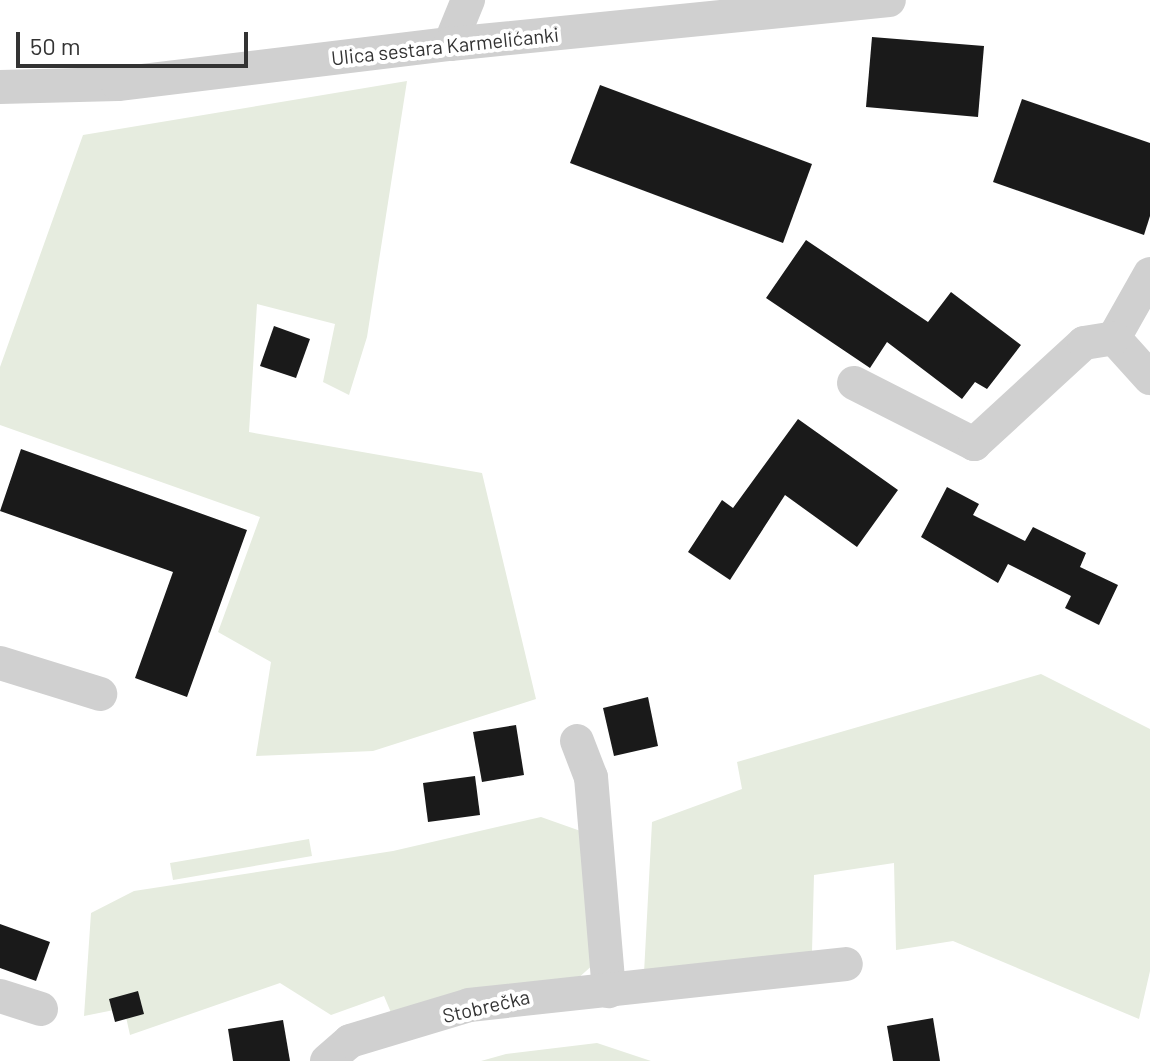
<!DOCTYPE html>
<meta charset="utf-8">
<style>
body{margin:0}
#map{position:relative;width:1150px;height:1061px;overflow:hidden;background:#fff;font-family:Barlow,sans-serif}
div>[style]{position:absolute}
.green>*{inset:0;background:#e6ecdf}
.building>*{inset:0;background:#1a1a1a}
.minor>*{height:34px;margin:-17px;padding:0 17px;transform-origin:17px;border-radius:17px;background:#d0d0d0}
span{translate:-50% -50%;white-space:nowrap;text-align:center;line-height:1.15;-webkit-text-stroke:8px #fff;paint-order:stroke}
.street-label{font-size:20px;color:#333}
.scale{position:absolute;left:16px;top:32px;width:232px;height:36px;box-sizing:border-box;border:4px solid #333;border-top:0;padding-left:10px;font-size:24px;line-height:28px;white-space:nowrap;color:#333;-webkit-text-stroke:6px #fff;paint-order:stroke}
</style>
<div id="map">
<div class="green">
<i style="clip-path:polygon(407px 81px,367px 337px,349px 395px,323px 382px,335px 324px,257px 304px,249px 432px,482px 473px,536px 699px,373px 751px,256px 756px,271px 662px,218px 632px,260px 517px,0 425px,0 367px,83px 135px)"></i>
<i style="clip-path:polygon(1041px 674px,1150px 729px,1150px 971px,1139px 1019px,953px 941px,896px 950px,894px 863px,814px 875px,812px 952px,644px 973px,652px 822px,742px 789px,737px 762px)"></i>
<i style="clip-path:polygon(541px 817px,589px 834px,595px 963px,576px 980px,395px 1022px,384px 996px,331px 1015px,280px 983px,130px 1035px,124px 1008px,84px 1016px,91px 913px,134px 891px,393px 851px)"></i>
<i style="clip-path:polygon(309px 839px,312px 856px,173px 880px,170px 863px)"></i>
<i style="clip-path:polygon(597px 1043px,651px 1061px,481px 1061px,506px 1054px)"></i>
</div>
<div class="building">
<i style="clip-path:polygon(872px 37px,984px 46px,978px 117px,866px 107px)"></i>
<i style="clip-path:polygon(600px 85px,812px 164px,783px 243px,570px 163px)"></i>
<i style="clip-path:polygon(1022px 99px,1150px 143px,1150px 216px,1144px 235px,993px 182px)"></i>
<i style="clip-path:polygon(806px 240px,928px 322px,951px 292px,1021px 345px,987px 389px,975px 382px,962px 399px,887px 342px,870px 368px,766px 298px)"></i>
<i style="clip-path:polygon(274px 326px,310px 339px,296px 378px,260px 366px)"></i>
<i style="clip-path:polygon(798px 419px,898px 490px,857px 547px,785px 495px,730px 580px,688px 552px,722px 500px,733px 508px)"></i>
<i style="clip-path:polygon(21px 449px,247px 530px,187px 697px,135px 678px,173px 572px,0 511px)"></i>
<i style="clip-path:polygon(947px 487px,979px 504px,973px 515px,1025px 541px,1033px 527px,1086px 553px,1080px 567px,1118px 585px,1099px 625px,1065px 608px,1071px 596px,1008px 564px,998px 583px,921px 537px)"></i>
<i style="clip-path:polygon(648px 697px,658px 746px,614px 756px,603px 708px)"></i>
<i style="clip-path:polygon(516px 725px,524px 775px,482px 782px,473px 732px)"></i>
<i style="clip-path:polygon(475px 776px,480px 815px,428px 822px,423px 783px)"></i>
<i style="clip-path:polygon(0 924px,50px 942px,36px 981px,0 968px)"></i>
<i style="clip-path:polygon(138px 991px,144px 1014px,115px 1022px,109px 999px)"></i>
<i style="clip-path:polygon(933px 1018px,940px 1061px,893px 1061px,887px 1026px)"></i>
<i style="clip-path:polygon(283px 1020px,290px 1061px,233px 1061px,228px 1029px)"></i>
</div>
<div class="minor">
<i style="left:450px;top:44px;width:48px;rotate:-67.8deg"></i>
<i style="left:0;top:87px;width:118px;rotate:-1.5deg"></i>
<i style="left:118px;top:84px;width:334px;rotate:-6.9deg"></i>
<i style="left:450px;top:44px;width:441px;rotate:-5.7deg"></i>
<i style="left:1150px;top:274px;width:73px;rotate:119.4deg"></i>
<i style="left:1114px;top:338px;width:54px;rotate:48deg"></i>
<i style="left:854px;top:383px;width:135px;rotate:26.9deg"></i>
<i style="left:974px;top:444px;width:149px;rotate:-42.6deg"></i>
<i style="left:1084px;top:343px;width:30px;rotate:-9deg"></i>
<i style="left:0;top:663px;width:105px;rotate:17.2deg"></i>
<i style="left:577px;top:741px;width:39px;rotate:69deg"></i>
<i style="left:591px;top:777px;width:215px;rotate:85.2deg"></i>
<i style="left:0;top:996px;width:43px;rotate:17.6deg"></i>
<i style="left:327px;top:1061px;width:30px;rotate:-41deg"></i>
<i style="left:350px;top:1041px;width:124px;rotate:-16.8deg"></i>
<i style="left:469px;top:1005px;width:379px;rotate:-6.2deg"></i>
</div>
<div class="street-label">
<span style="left:445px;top:46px;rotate:-6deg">Ulica sestara Karmelićanki</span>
<span style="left:486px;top:1006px;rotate:-13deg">Stobrečka</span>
</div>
<div class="scale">50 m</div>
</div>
